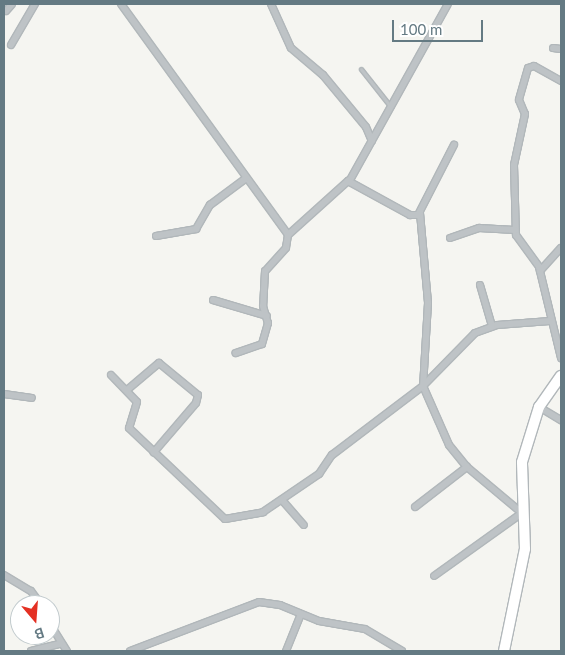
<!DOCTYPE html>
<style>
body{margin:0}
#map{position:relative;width:565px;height:655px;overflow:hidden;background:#f5f5f1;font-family:Lato,sans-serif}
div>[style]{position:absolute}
.roads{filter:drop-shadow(1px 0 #b1b7ba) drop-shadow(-1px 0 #b1b7ba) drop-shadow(0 1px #b1b7ba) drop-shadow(0 -1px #b1b7ba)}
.service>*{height:3px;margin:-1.5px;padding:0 1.5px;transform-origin:1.5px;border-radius:1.5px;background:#bec3c6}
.minor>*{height:6px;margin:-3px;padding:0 3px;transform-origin:3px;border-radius:3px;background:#bec3c6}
.primary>*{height:10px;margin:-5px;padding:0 5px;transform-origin:5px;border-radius:5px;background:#fff}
span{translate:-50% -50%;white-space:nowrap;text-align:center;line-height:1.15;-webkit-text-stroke:5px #fff;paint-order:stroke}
.frame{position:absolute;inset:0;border:5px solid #647a83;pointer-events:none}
.north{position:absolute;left:10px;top:595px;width:50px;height:50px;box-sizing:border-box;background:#fff;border:1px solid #c1cacd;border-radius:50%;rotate:162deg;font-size:14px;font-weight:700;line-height:20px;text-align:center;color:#647a83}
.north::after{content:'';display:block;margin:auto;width:18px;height:22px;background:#e43023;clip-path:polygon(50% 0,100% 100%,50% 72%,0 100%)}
.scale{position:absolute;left:392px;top:20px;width:91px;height:22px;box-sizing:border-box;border:2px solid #647a83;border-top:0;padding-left:6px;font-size:15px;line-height:18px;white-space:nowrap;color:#647a83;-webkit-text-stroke:4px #fff;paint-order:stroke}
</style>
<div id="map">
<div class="roads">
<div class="service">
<i style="left:361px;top:69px;width:48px;rotate:51.7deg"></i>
</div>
<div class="minor">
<i style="left:121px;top:4px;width:285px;rotate:54.1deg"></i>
<i style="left:288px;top:235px;width:13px;rotate:99deg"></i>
<i style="left:286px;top:248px;width:31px;rotate:132deg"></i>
<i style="left:265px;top:271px;width:35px;rotate:93deg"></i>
<i style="left:263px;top:306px;width:18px;rotate:74deg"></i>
<i style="left:268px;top:323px;width:22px;rotate:106deg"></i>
<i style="left:262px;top:344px;width:28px;rotate:161deg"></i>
<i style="left:271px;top:4px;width:48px;rotate:65.6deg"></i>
<i style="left:291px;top:48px;width:42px;rotate:40.2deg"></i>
<i style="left:323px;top:75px;width:67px;rotate:50.4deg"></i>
<i style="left:366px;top:127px;width:15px;rotate:67deg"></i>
<i style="left:6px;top:11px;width:9px;rotate:-49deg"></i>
<i style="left:11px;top:45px;width:48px;rotate:-59.7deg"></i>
<i style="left:553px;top:48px;width:8px;rotate:7deg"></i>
<i style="left:561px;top:81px;width:31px;rotate:-151deg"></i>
<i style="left:534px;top:66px;width:6px;rotate:162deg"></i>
<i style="left:528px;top:68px;width:33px;rotate:106deg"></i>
<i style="left:519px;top:100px;width:15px;rotate:67deg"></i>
<i style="left:525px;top:114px;width:52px;rotate:102.2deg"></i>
<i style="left:514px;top:165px;width:70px;rotate:88.4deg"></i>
<i style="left:516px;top:235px;width:39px;rotate:54deg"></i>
<i style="left:539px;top:267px;width:94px;rotate:76.4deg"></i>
<i style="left:350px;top:180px;width:201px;rotate:-60.9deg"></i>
<i style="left:420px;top:213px;width:90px;rotate:84.9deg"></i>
<i style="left:428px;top:303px;width:83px;rotate:93.4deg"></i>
<i style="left:423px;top:386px;width:64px;rotate:66.2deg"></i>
<i style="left:449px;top:445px;width:28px;rotate:51deg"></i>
<i style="left:467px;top:467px;width:72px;rotate:39.9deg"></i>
<i style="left:522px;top:513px;width:108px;rotate:144.4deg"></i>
<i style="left:288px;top:235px;width:81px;rotate:-42deg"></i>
<i style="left:348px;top:181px;width:71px;rotate:28.7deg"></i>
<i style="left:410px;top:215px;width:8px"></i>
<i style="left:418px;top:215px;width:79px;rotate:-62.8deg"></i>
<i style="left:156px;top:236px;width:41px;rotate:-9.9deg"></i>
<i style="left:196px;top:229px;width:28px;rotate:-60deg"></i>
<i style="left:210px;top:205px;width:44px;rotate:-36.6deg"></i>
<i style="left:450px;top:238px;width:31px;rotate:-19deg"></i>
<i style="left:479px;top:228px;width:36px;rotate:3deg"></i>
<i style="left:540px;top:271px;width:31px;rotate:-48deg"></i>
<i style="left:480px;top:285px;width:43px;rotate:73.7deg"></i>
<i style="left:213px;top:300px;width:56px;rotate:16.5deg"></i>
<i style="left:111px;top:375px;width:37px;rotate:46deg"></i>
<i style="left:137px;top:402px;width:27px;rotate:107deg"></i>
<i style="left:129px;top:428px;width:132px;rotate:43.5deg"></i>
<i style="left:225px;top:519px;width:39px;rotate:-10deg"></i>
<i style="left:263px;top:512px;width:68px;rotate:-34.2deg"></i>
<i style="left:319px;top:474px;width:23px;rotate:-56deg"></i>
<i style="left:332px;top:455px;width:114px;rotate:-37.2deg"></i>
<i style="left:423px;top:386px;width:74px;rotate:-45.5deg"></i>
<i style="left:475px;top:333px;width:23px;rotate:-20deg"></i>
<i style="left:497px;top:325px;width:53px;rotate:-4.3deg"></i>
<i style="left:127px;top:390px;width:42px;rotate:-40.2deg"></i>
<i style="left:159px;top:363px;width:50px;rotate:39.4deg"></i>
<i style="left:198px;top:395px;width:8px;rotate:104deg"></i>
<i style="left:196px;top:403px;width:65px;rotate:130.6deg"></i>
<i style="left:4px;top:394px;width:28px;rotate:8deg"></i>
<i style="left:539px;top:407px;width:26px;rotate:31deg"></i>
<i style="left:282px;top:500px;width:33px;rotate:49deg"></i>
<i style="left:415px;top:507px;width:66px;rotate:-37.6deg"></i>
<i style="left:4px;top:575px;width:31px;rotate:31deg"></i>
<i style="left:31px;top:591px;width:17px;rotate:54deg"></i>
<i style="left:50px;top:624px;width:32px;rotate:58deg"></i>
<i style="left:31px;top:651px;width:29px;rotate:-14deg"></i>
<i style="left:130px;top:651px;width:138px;rotate:-20.8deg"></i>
<i style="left:259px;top:602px;width:21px;rotate:8deg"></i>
<i style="left:280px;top:605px;width:42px;rotate:22.3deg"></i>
<i style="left:319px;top:621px;width:47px;rotate:9.9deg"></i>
<i style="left:365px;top:629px;width:43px;rotate:30.7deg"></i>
<i style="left:286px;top:651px;width:40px;rotate:-68deg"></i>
</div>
<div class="primary">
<i style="left:504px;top:651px;width:104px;rotate:-78.4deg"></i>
<i style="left:525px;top:549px;width:87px;rotate:-92deg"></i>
<i style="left:522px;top:462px;width:58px;rotate:-72.8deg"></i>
<i style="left:539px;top:407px;width:38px;rotate:-55deg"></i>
</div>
</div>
<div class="frame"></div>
<div class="north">B</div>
<div class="scale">100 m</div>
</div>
